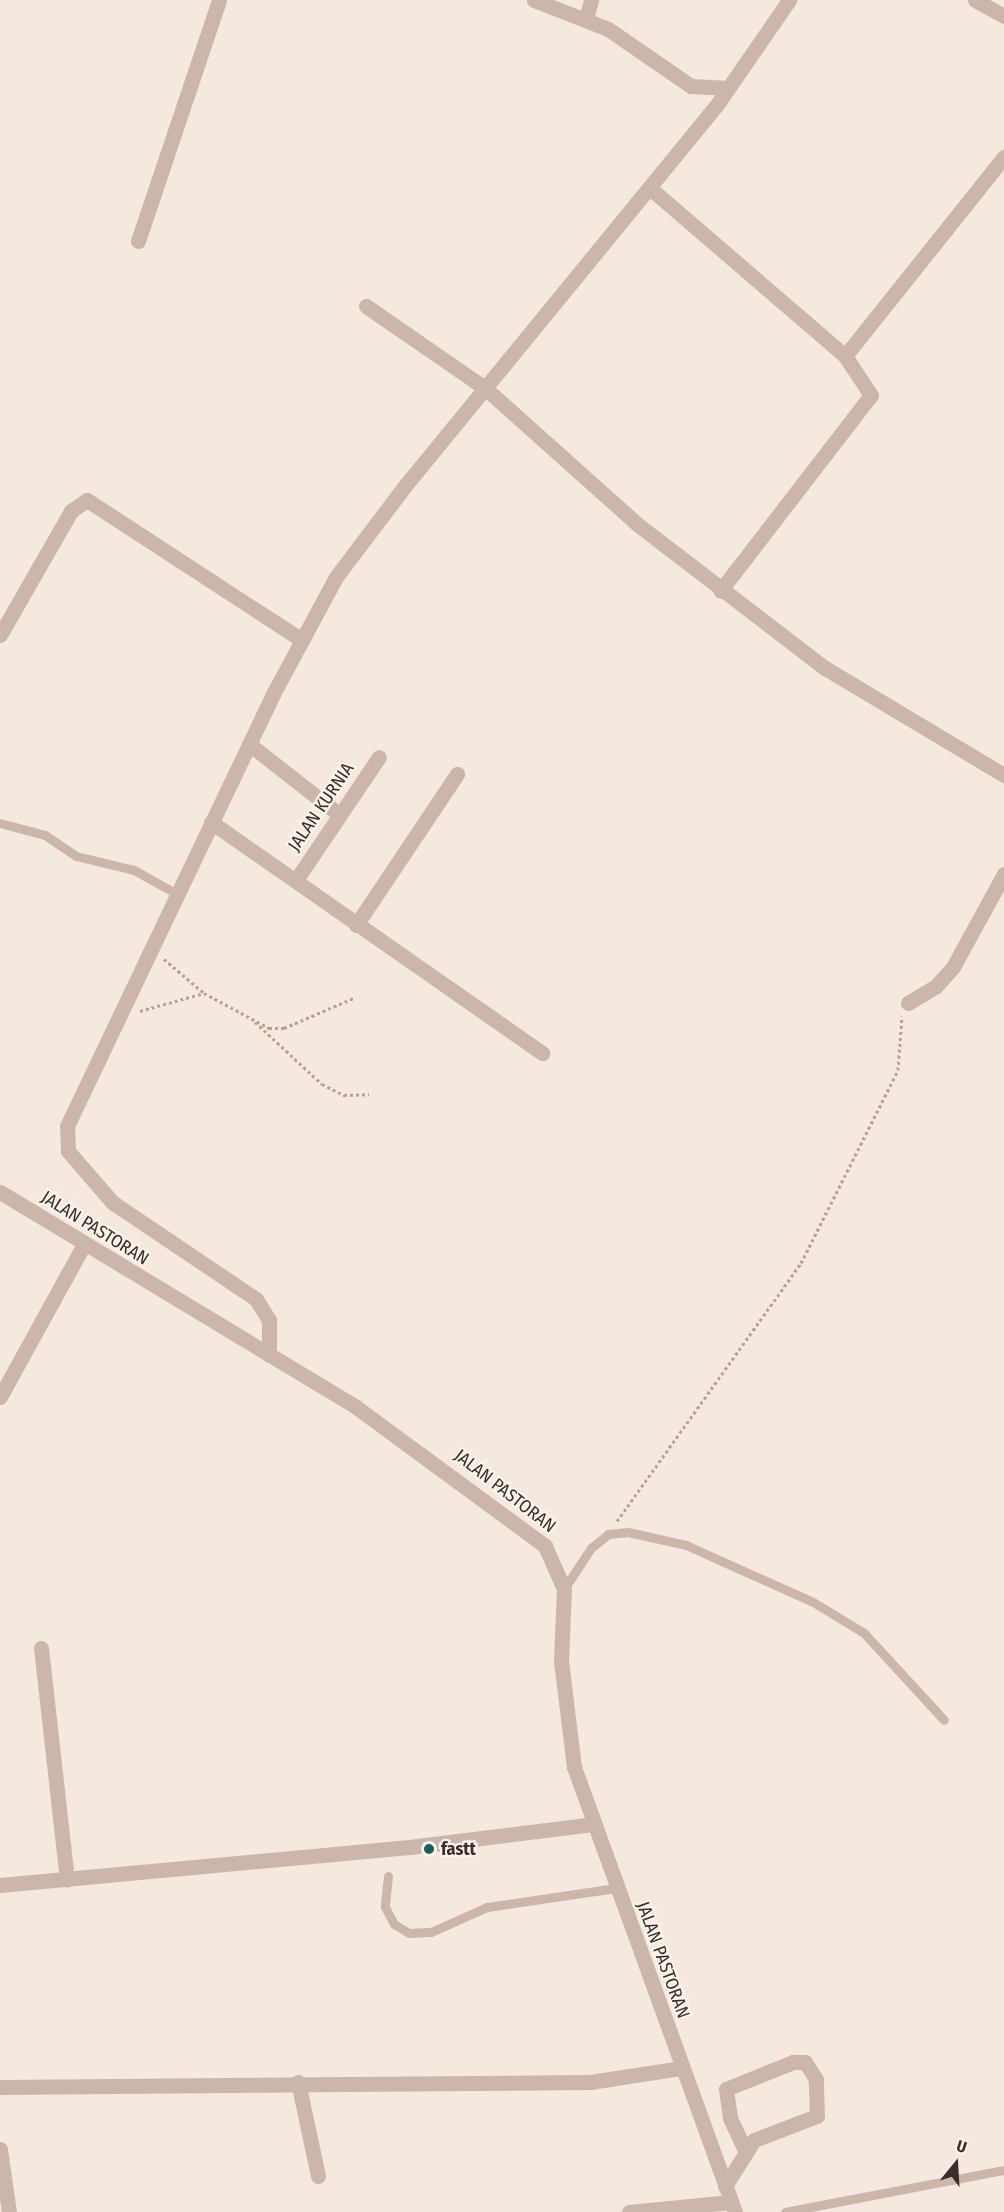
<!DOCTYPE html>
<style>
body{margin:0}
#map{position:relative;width:1004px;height:2212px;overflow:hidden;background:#f4e8df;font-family:"Fira Sans Condensed",sans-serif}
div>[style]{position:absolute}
.path>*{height:3px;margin-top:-1.5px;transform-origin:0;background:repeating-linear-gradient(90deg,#b8a095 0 3px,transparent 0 6px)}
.lane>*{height:9px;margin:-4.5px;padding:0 4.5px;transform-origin:4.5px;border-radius:4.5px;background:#ccb6ab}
.street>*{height:15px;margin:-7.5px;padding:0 7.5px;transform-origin:7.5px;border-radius:7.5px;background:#ccb6ab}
.dots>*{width:16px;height:16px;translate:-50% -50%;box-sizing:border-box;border:3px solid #fbf3ec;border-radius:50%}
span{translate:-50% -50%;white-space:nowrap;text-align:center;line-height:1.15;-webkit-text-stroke:4.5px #fbf3ec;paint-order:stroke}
.street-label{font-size:18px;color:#3a2d2a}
.poi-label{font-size:18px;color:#3a2d2a;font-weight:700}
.left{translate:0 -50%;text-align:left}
.north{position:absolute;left:926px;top:2134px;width:60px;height:60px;-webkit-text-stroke:4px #fbf3ec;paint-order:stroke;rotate:18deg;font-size:16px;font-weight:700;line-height:24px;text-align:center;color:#3a2d2a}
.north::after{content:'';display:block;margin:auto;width:21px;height:27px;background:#3a2d2a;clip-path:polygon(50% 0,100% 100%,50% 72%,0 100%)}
</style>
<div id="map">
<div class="path">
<i style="left:164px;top:959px;width:52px;rotate:40.4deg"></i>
<i style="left:140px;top:1011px;width:66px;rotate:-15.7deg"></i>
<i style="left:204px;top:993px;width:74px;rotate:28.3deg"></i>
<i style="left:269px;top:1028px;width:15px"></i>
<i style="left:284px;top:1028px;width:78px;rotate:-23.3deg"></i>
<i style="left:255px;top:1022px;width:91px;rotate:42.8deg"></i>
<i style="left:322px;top:1084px;width:25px;rotate:27deg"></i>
<i style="left:344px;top:1095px;width:25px;rotate:-2deg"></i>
<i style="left:617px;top:1521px;width:317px;rotate:-54.5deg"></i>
<i style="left:801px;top:1263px;width:216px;rotate:-63.3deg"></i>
<i style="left:898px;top:1070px;width:54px;rotate:-85.8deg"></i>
</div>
<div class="lane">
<i style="left:0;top:823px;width:47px;rotate:14.9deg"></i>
<i style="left:45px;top:835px;width:37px;rotate:34deg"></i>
<i style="left:76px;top:856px;width:60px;rotate:13.6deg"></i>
<i style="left:134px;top:870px;width:49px;rotate:29.2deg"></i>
<i style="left:564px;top:1589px;width:49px;rotate:-56.6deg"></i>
<i style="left:591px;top:1548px;width:22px;rotate:-39deg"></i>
<i style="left:608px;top:1534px;width:20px;rotate:-6deg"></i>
<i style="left:628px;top:1532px;width:59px;rotate:12.6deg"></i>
<i style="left:686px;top:1545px;width:139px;rotate:24.2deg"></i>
<i style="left:813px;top:1602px;width:60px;rotate:31.3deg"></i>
<i style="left:864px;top:1633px;width:118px;rotate:47.4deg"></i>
<i style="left:388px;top:1876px;width:31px;rotate:96deg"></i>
<i style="left:385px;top:1907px;width:19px;rotate:62deg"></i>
<i style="left:394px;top:1924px;width:17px;rotate:31deg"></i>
<i style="left:409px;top:1933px;width:22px;rotate:-3deg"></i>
<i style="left:431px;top:1932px;width:61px;rotate:-24.1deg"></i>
<i style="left:487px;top:1907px;width:130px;rotate:-8.4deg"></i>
<i style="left:785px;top:2212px;width:223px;rotate:-10.9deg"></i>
</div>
<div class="street">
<i style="left:534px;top:0;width:79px;rotate:21.4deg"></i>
<i style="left:608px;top:29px;width:101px;rotate:34.5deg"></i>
<i style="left:691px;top:86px;width:34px;rotate:3deg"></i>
<i style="left:975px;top:0;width:33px;rotate:29deg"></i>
<i style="left:586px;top:19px;width:20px;rotate:-75deg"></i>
<i style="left:651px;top:189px;width:256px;rotate:40.7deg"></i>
<i style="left:845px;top:356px;width:47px;rotate:56.3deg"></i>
<i style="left:871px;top:395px;width:247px;rotate:127.6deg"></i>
<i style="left:138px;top:241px;width:254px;rotate:-71.4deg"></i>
<i style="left:366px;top:306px;width:145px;rotate:34.6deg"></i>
<i style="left:485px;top:388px;width:204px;rotate:41.8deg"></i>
<i style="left:637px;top:524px;width:237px;rotate:37.5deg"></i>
<i style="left:825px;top:668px;width:209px;rotate:30.9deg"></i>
<i style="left:845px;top:356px;width:255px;rotate:-51.4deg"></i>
<i style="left:0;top:635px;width:143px;rotate:-60.2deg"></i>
<i style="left:71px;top:511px;width:19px;rotate:-35deg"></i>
<i style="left:87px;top:500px;width:257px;rotate:33.1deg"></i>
<i style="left:249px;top:744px;width:115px;rotate:38deg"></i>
<i style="left:211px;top:822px;width:404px;rotate:34.9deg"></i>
<i style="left:296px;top:880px;width:148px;rotate:-56deg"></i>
<i style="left:356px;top:925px;width:182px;rotate:-56.2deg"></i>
<i style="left:908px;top:1003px;width:33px;rotate:-31deg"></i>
<i style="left:936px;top:986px;width:25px;rotate:-48deg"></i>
<i style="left:953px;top:967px;width:106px;rotate:-61.3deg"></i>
<i style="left:0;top:1192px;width:416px;rotate:31.1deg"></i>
<i style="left:356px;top:1407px;width:235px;rotate:36.3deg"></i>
<i style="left:545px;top:1546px;width:47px;rotate:66.2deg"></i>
<i style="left:564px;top:1589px;width:72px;rotate:92.4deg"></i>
<i style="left:561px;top:1661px;width:107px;rotate:83deg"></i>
<i style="left:574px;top:1767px;width:473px;rotate:70.1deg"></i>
<i style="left:269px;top:1355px;width:35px;rotate:-90deg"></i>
<i style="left:269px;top:1320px;width:25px;rotate:-122deg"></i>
<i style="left:256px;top:1299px;width:172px;rotate:-146.1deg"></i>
<i style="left:113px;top:1203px;width:69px;rotate:-130.9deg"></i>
<i style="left:68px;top:1151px;width:25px;rotate:-92deg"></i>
<i style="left:67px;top:1126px;width:479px;rotate:-64.5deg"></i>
<i style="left:273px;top:694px;width:133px;rotate:-61.7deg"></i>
<i style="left:336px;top:577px;width:113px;rotate:-52.9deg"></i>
<i style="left:404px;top:487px;width:492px;rotate:-50.7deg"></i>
<i style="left:716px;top:106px;width:129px;rotate:-55.4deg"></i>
<i style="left:0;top:1397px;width:172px;rotate:-61.2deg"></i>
<i style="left:41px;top:1648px;width:233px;rotate:83.6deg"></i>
<i style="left:0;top:1885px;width:419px;rotate:-5.3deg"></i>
<i style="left:417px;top:1846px;width:177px;rotate:-7.1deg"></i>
<i style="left:298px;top:2082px;width:96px;rotate:78deg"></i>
<i style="left:0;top:2087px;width:590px;rotate:-0.49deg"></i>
<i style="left:590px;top:2082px;width:93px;rotate:-8.7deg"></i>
<i style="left:0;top:2149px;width:64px;rotate:81.9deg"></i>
<i style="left:725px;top:2186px;width:54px;rotate:-57.8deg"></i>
<i style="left:754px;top:2140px;width:67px;rotate:-20.9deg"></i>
<i style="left:817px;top:2116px;width:37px;rotate:-92deg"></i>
<i style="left:816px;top:2079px;width:20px;rotate:-123deg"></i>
<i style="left:805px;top:2062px;width:12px;rotate:180deg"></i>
<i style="left:793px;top:2062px;width:72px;rotate:158.1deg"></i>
<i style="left:726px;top:2089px;width:29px;rotate:82deg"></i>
<i style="left:730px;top:2118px;width:35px;rotate:65deg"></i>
<i style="left:629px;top:2212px;width:102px;rotate:-5.6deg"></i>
</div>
<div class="dots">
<i style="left:429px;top:1849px;background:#1e5d5a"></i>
</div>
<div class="street-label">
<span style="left:321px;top:807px;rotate:-56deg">JALAN KURNIA</span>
<span style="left:95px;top:1228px;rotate:32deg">JALAN PASTORAN</span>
<span style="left:505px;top:1491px;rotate:38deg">JALAN PASTORAN</span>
<span style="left:663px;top:1960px;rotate:70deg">JALAN PASTORAN</span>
</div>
<div class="poi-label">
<span class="left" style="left:441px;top:1849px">fastt</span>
</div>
<div class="north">U</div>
</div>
